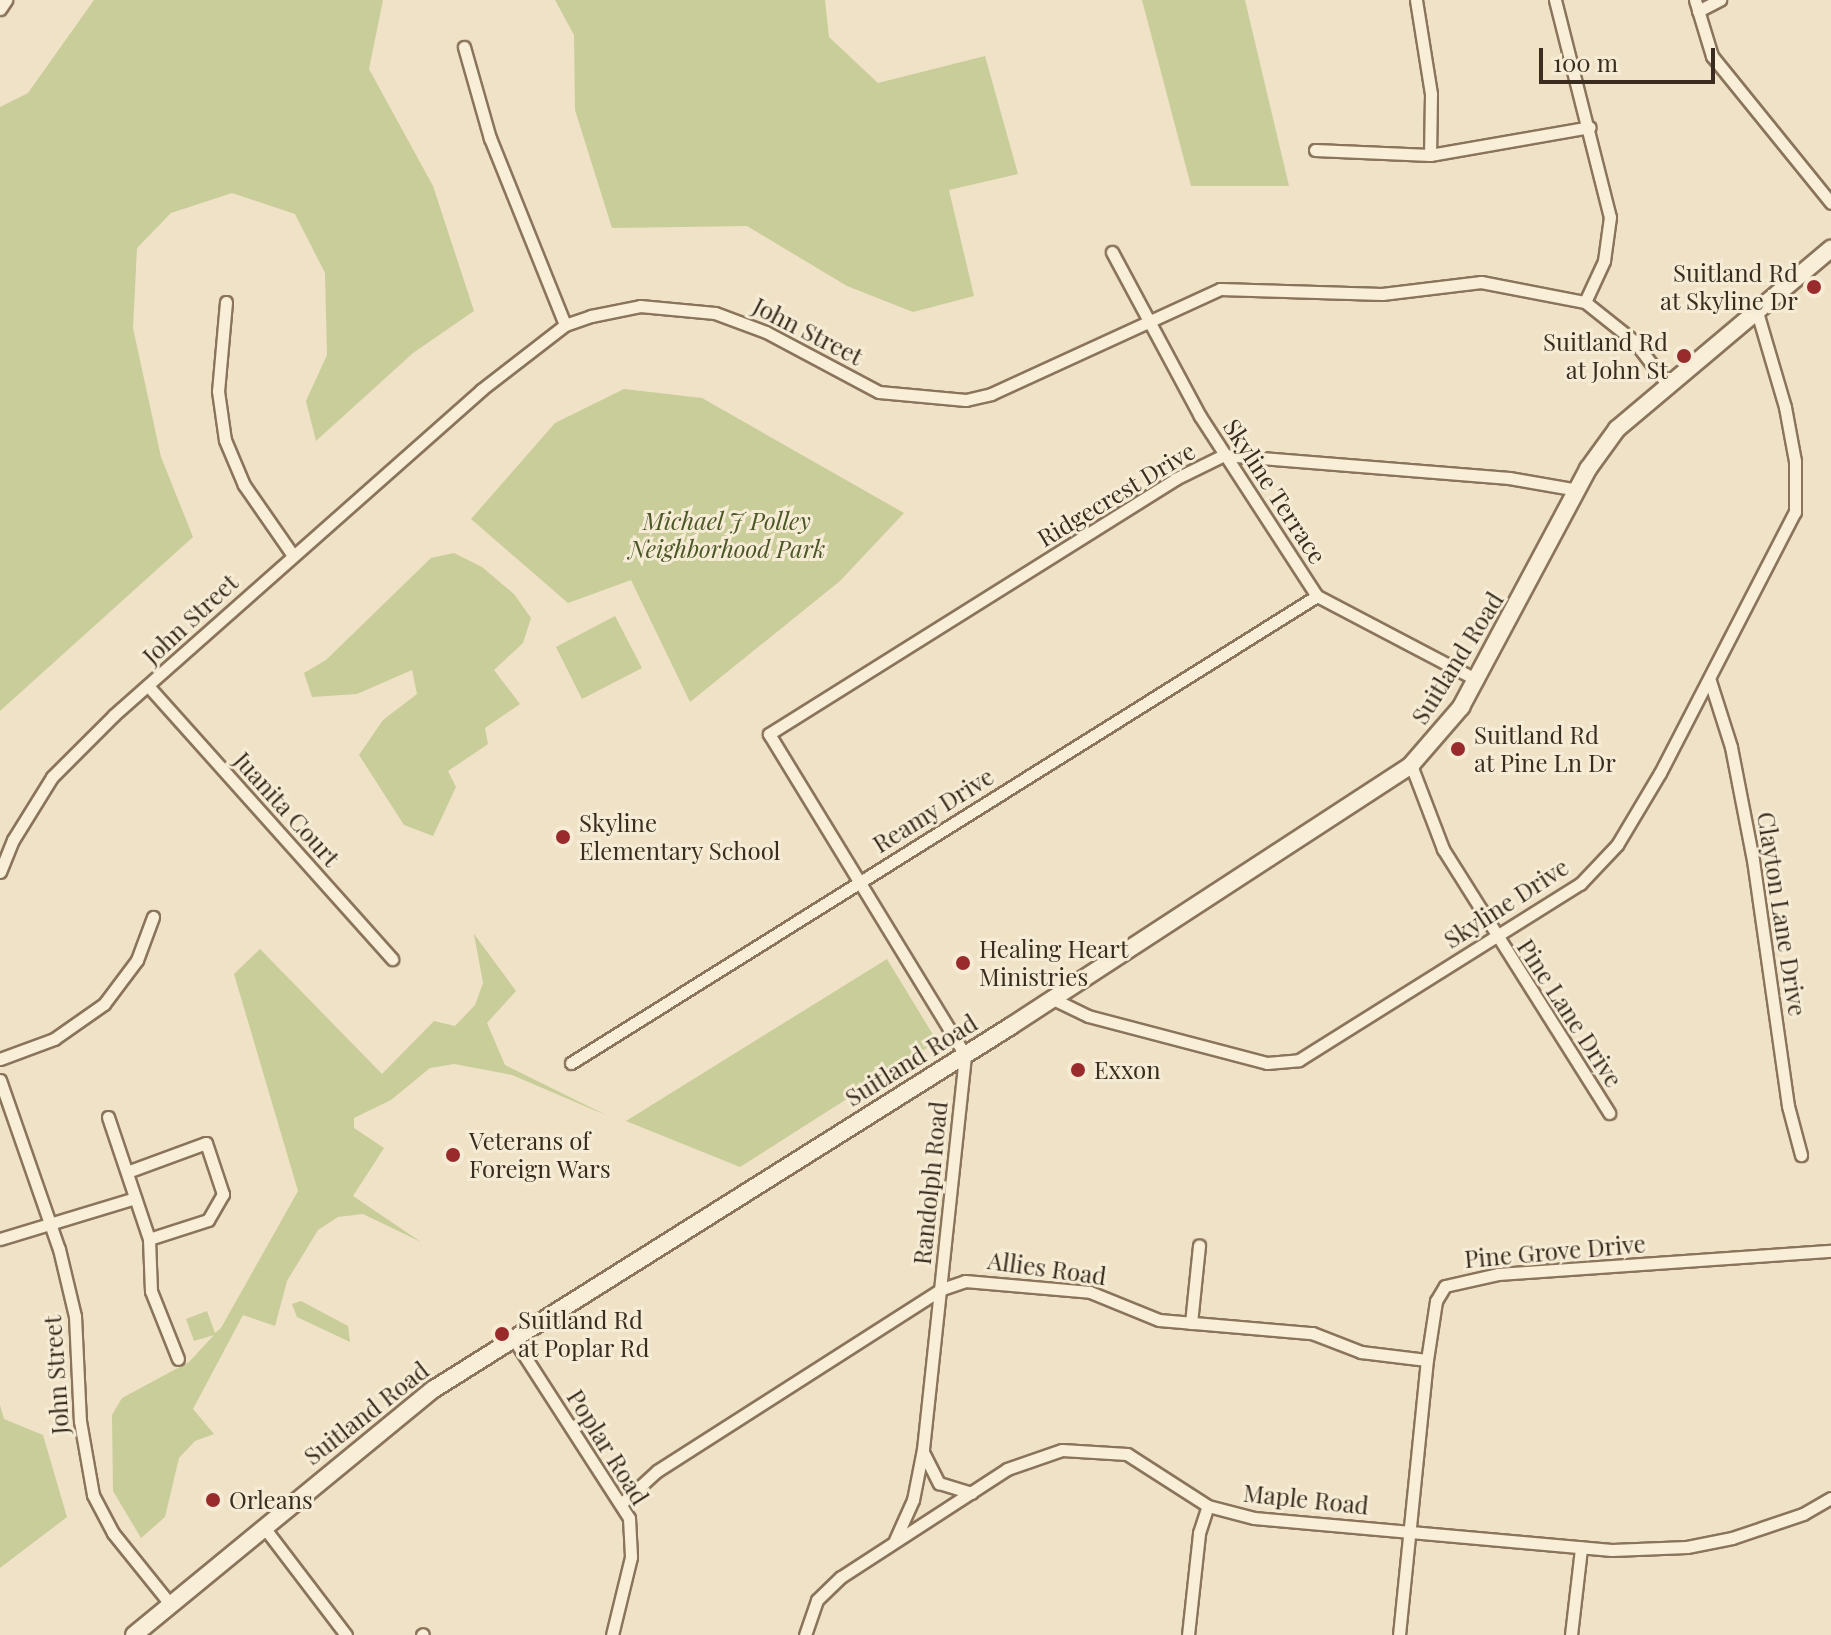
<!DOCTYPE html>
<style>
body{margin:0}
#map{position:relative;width:1831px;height:1635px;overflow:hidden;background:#efe2c6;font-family:"Playfair Display",serif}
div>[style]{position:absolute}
.green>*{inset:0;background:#c8cd99}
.roads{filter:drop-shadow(2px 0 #8a745b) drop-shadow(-2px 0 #8a745b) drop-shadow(0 2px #8a745b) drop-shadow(0 -2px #8a745b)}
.minor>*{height:11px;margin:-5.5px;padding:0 5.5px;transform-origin:5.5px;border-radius:5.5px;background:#f9efd9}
.secondary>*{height:16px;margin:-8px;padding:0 8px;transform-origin:8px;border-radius:8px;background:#f9efd9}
.dots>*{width:22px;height:22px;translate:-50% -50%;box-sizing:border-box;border:4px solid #f6ecd5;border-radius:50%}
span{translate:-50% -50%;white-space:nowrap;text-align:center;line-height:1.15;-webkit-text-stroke:6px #f6ecd5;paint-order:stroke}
.poi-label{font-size:24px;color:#3a2c1f}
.right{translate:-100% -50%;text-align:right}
.left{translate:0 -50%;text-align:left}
.street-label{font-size:24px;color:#3a2c1f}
.park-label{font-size:24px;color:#4b5726;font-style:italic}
.scale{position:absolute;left:1539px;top:48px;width:176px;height:36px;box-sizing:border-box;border:4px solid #3a2c1f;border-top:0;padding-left:10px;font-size:24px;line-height:28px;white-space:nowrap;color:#3a2c1f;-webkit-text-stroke:6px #f6ecd5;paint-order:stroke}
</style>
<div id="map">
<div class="green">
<i style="clip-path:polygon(94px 0,383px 0,369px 69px,433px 186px,474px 311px,413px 353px,316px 441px,306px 401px,327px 355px,325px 273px,295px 214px,232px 193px,171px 213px,137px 248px,133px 328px,161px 457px,193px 537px,0 711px,0 107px,28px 93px)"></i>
<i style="clip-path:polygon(555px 0,825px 0,829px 37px,878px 83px,985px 56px,1018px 174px,949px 190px,974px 296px,913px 312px,847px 286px,747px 226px,612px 228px,575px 110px,574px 35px)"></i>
<i style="clip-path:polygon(1142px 0,1245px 0,1289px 186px,1191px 186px)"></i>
<i style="clip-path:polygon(624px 389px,702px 398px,904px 513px,840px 581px,690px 702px,631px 580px,568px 603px,471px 519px,555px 423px)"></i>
<i style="clip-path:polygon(454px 553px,482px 567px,514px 594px,531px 618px,523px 643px,494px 670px,520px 704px,485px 728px,488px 744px,448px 771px,456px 787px,433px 836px,404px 825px,359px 755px,383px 720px,417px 694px,412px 670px,357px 694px,312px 697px,304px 673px,326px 660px,431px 558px)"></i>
<i style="clip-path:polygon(615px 616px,642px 668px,582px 699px,556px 647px)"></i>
<i style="clip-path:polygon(474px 934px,516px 991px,487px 1023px,505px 1065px,608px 1116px,512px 1075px,454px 1064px,430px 1068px,391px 1100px,354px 1118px,354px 1128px,384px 1148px,353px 1196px,421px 1242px,363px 1214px,338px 1217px,318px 1230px,287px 1281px,275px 1326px,243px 1315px,193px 1409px,214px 1434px,195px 1441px,179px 1458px,165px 1517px,141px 1538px,113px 1491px,112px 1415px,122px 1398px,189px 1362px,214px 1335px,194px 1341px,186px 1319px,207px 1311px,215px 1333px,221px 1328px,298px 1191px,234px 974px,260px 949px,382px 1074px,434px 1021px,455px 1026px,475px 1005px,483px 983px)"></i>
<i style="clip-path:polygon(887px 959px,932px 1033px,930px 1046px,740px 1167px,626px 1121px)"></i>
<i style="clip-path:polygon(301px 1301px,348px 1326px,350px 1342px,297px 1317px,292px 1304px)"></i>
<i style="clip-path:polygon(0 1405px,4px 1419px,43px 1435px,67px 1517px,0 1568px)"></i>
</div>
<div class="roads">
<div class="minor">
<i style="left:1416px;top:0;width:95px;rotate:80.9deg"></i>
<i style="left:1431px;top:94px;width:61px;rotate:90.9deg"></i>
<i style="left:1555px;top:0;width:224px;rotate:75.8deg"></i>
<i style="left:1610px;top:217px;width:44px;rotate:97.8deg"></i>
<i style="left:1604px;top:261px;width:45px;rotate:114.9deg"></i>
<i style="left:1695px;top:0;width:59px;rotate:73.1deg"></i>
<i style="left:1712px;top:56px;width:189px;rotate:51deg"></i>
<i style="left:0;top:9px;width:11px;rotate:-56deg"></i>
<i style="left:1698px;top:11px;width:25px;rotate:-27deg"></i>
<i style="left:464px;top:47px;width:95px;rotate:74.1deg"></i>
<i style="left:490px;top:138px;width:201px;rotate:68.1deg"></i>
<i style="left:1315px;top:150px;width:115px;rotate:2.5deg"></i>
<i style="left:1430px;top:155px;width:162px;rotate:-9.9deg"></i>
<i style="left:1112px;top:252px;width:186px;rotate:61.8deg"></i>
<i style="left:1200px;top:416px;width:215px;rotate:57deg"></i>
<i style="left:1317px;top:596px;width:181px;rotate:27.7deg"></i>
<i style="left:226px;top:302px;width:89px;rotate:95.1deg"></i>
<i style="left:218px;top:391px;width:49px;rotate:81.9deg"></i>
<i style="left:225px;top:440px;width:49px;rotate:67.1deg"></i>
<i style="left:244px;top:485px;width:84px;rotate:55.2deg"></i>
<i style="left:1710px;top:681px;width:69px;rotate:72.3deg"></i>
<i style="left:1731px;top:747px;width:115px;rotate:79deg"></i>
<i style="left:1753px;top:860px;width:248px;rotate:81.9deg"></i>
<i style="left:1788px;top:1106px;width:51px;rotate:75.1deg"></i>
<i style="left:149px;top:687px;width:365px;rotate:48.2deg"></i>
<i style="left:1411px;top:765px;width:90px;rotate:69.1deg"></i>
<i style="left:1443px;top:849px;width:312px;rotate:57.8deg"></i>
<i style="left:0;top:872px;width:35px;rotate:-68deg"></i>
<i style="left:13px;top:840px;width:74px;rotate:-58.2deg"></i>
<i style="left:52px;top:777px;width:88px;rotate:-45deg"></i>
<i style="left:114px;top:715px;width:490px;rotate:-41.5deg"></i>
<i style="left:481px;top:390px;width:106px;rotate:-37.7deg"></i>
<i style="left:565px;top:325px;width:28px;rotate:-19deg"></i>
<i style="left:591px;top:316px;width:50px;rotate:-11.5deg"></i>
<i style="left:640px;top:306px;width:75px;rotate:5.3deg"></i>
<i style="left:715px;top:313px;width:54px;rotate:20.4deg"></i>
<i style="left:766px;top:332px;width:128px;rotate:28deg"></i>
<i style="left:879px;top:392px;width:87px;rotate:5.3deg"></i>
<i style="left:966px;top:400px;width:26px;rotate:-13deg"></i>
<i style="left:991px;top:394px;width:252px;rotate:-24.6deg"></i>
<i style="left:1220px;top:289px;width:162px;rotate:1.8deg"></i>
<i style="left:1382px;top:294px;width:100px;rotate:-6.9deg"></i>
<i style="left:1481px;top:282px;width:106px;rotate:10.9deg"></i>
<i style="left:1585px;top:302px;width:63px;rotate:38.5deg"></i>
<i style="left:1634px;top:341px;width:54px;rotate:52.5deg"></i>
<i style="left:1051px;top:998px;width:41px;rotate:25.9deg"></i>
<i style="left:1088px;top:1016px;width:185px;rotate:14.7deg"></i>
<i style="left:1267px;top:1063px;width:32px;rotate:-5deg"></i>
<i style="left:1299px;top:1060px;width:332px;rotate:-32.1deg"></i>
<i style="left:1580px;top:884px;width:54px;rotate:-46.5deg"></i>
<i style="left:1617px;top:845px;width:84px;rotate:-59.2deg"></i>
<i style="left:1660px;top:773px;width:294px;rotate:-62.7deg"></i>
<i style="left:1795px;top:512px;width:51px;rotate:-90deg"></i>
<i style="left:1795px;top:461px;width:55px;rotate:-100.5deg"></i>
<i style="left:1785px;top:407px;width:99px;rotate:-106.4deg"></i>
<i style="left:0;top:1059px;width:58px;rotate:-20.3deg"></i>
<i style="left:54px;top:1039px;width:61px;rotate:-35deg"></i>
<i style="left:104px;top:1004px;width:55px;rotate:-53.1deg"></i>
<i style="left:137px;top:960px;width:46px;rotate:-69.6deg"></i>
<i style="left:571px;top:1063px;width:880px;rotate:-32.05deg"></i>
<i style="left:0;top:1080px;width:179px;rotate:70.8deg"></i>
<i style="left:59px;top:1249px;width:69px;rotate:76.6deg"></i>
<i style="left:75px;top:1316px;width:105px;rotate:87.3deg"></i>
<i style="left:80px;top:1421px;width:75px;rotate:80deg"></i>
<i style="left:93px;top:1495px;width:43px;rotate:62.2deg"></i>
<i style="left:113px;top:1533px;width:91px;rotate:51.2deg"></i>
<i style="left:108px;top:1117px;width:129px;rotate:71.4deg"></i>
<i style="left:127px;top:1172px;width:84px;rotate:-20.2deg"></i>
<i style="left:206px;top:1143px;width:54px;rotate:71.6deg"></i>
<i style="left:223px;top:1194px;width:30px;rotate:120deg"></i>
<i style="left:208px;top:1220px;width:62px;rotate:162.1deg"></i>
<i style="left:149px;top:1239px;width:52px;rotate:87.8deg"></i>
<i style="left:151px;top:1291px;width:73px;rotate:68.3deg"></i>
<i style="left:0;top:1239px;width:141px;rotate:-16.9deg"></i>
<i style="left:1191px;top:1323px;width:78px;rotate:-84.1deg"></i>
<i style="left:513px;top:1338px;width:214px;rotate:57.2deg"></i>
<i style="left:629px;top:1518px;width:39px;rotate:87deg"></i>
<i style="left:631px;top:1557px;width:80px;rotate:103.7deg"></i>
<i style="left:924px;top:1454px;width:33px;rotate:63deg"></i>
<i style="left:939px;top:1483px;width:34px;rotate:17deg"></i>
<i style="left:622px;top:1503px;width:47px;rotate:-42.4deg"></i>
<i style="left:657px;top:1471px;width:338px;rotate:-32.6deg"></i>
<i style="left:942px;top:1289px;width:24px;rotate:-19deg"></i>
<i style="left:965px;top:1281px;width:125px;rotate:5deg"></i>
<i style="left:1090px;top:1292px;width:74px;rotate:22.1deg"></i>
<i style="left:1159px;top:1320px;width:154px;rotate:4.9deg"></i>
<i style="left:1312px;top:1333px;width:53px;rotate:21.2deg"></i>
<i style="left:1361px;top:1352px;width:66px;rotate:6.9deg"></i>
<i style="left:263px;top:1526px;width:137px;rotate:52.7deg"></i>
<i style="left:895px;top:1540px;width:44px;rotate:-65.8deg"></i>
<i style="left:913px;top:1500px;width:52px;rotate:-78.9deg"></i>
<i style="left:923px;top:1449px;width:396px;rotate:-83.9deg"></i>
<i style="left:965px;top:1055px;width:376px;rotate:-121.4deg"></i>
<i style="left:769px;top:734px;width:479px;rotate:-32.1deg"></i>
<i style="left:1175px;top:479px;width:55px;rotate:-26.1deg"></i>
<i style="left:1224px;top:455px;width:286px;rotate:4.6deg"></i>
<i style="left:1509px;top:478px;width:70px;rotate:9.9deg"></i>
<i style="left:422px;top:1635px;width:1px;rotate:-45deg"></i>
<i style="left:805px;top:1635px;width:37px;rotate:-71deg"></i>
<i style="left:817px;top:1600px;width:33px;rotate:-44deg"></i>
<i style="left:841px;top:1577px;width:198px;rotate:-33deg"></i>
<i style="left:1007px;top:1469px;width:58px;rotate:-19.1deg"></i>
<i style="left:1062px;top:1450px;width:65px;rotate:3.5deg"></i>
<i style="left:1127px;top:1454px;width:96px;rotate:32.7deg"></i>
<i style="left:1208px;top:1506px;width:48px;rotate:14.6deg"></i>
<i style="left:1254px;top:1518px;width:359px;rotate:5.1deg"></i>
<i style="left:1612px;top:1550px;width:75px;rotate:-2.3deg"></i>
<i style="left:1687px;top:1547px;width:46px;rotate:-11.3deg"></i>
<i style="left:1732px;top:1538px;width:75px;rotate:-18.7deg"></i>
<i style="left:1803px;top:1514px;width:32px;rotate:-30deg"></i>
<i style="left:1188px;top:1635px;width:103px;rotate:-83.8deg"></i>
<i style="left:1199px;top:1533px;width:28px;rotate:-72deg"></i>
<i style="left:1399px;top:1635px;width:276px;rotate:-84.2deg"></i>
<i style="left:1427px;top:1360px;width:60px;rotate:-81.3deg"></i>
<i style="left:1436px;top:1301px;width:17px;rotate:-59deg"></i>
<i style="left:1445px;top:1286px;width:54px;rotate:-12.8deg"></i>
<i style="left:1498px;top:1274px;width:334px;rotate:-4deg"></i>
<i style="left:1571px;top:1635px;width:88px;rotate:-83.4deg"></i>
</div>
<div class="secondary">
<i style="left:134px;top:1635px;width:388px;rotate:-39.4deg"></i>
<i style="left:434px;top:1389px;width:682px;rotate:-32.17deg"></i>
<i style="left:1011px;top:1026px;width:478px;rotate:-33.1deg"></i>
<i style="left:1411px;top:765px;width:77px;rotate:-49.2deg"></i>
<i style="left:1461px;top:707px;width:270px;rotate:-61.9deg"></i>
<i style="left:1588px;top:469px;width:49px;rotate:-54.1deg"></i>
<i style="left:1617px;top:429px;width:280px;rotate:-40.1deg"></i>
</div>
</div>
<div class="dots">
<i style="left:1814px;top:287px;background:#992b2d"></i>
<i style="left:1684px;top:356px;background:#992b2d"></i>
<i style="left:1458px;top:749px;background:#992b2d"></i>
<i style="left:563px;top:837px;background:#992b2d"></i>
<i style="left:963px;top:963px;background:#992b2d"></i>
<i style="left:1078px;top:1070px;background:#992b2d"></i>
<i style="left:453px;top:1155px;background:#992b2d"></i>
<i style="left:502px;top:1334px;background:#992b2d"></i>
<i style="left:213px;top:1500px;background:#992b2d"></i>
</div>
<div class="poi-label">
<span class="right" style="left:1798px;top:287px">Suitland Rd<br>at Skyline Dr</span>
<span class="right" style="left:1668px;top:356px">Suitland Rd<br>at John St</span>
<span class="left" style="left:1474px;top:749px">Suitland Rd<br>at Pine Ln Dr</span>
<span class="left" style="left:579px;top:837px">Skyline<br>Elementary School</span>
<span class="left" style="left:979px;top:963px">Healing Heart<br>Ministries</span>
<span class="left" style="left:1094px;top:1070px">Exxon</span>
<span class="left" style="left:469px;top:1155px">Veterans of<br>Foreign Wars</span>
<span class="left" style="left:518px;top:1334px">Suitland Rd<br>at Poplar Rd</span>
<span class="left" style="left:229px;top:1500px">Orleans</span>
</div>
<div class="street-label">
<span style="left:808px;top:331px;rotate:27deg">John Street</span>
<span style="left:1275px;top:491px;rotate:57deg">Skyline Terrace</span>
<span style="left:1116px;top:494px;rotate:-31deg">Ridgecrest Drive</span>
<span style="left:190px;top:619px;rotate:-43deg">John Street</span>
<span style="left:1457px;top:658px;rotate:-58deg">Suitland Road</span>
<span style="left:287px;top:809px;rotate:48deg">Juanita Court</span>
<span style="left:933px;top:810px;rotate:-32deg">Reamy Drive</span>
<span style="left:1506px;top:903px;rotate:-33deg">Skyline Drive</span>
<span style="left:1782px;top:914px;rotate:81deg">Clayton Lane Drive</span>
<span style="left:1570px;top:1013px;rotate:57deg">Pine Lane Drive</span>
<span style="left:911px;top:1060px;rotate:-32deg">Suitland Road</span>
<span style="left:930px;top:1183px;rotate:-84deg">Randolph Road</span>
<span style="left:1555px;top:1251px;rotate:-5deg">Pine Grove Drive</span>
<span style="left:1047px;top:1268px;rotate:8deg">Allies Road</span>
<span style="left:56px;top:1375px;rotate:-94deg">John Street</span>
<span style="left:366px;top:1413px;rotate:-38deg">Suitland Road</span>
<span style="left:608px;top:1447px;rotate:58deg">Poplar Road</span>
<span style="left:1306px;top:1499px;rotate:6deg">Maple Road</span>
</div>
<div class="park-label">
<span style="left:727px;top:535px">Michael J Polley<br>Neighborhood Park</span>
</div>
<div class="scale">100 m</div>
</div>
